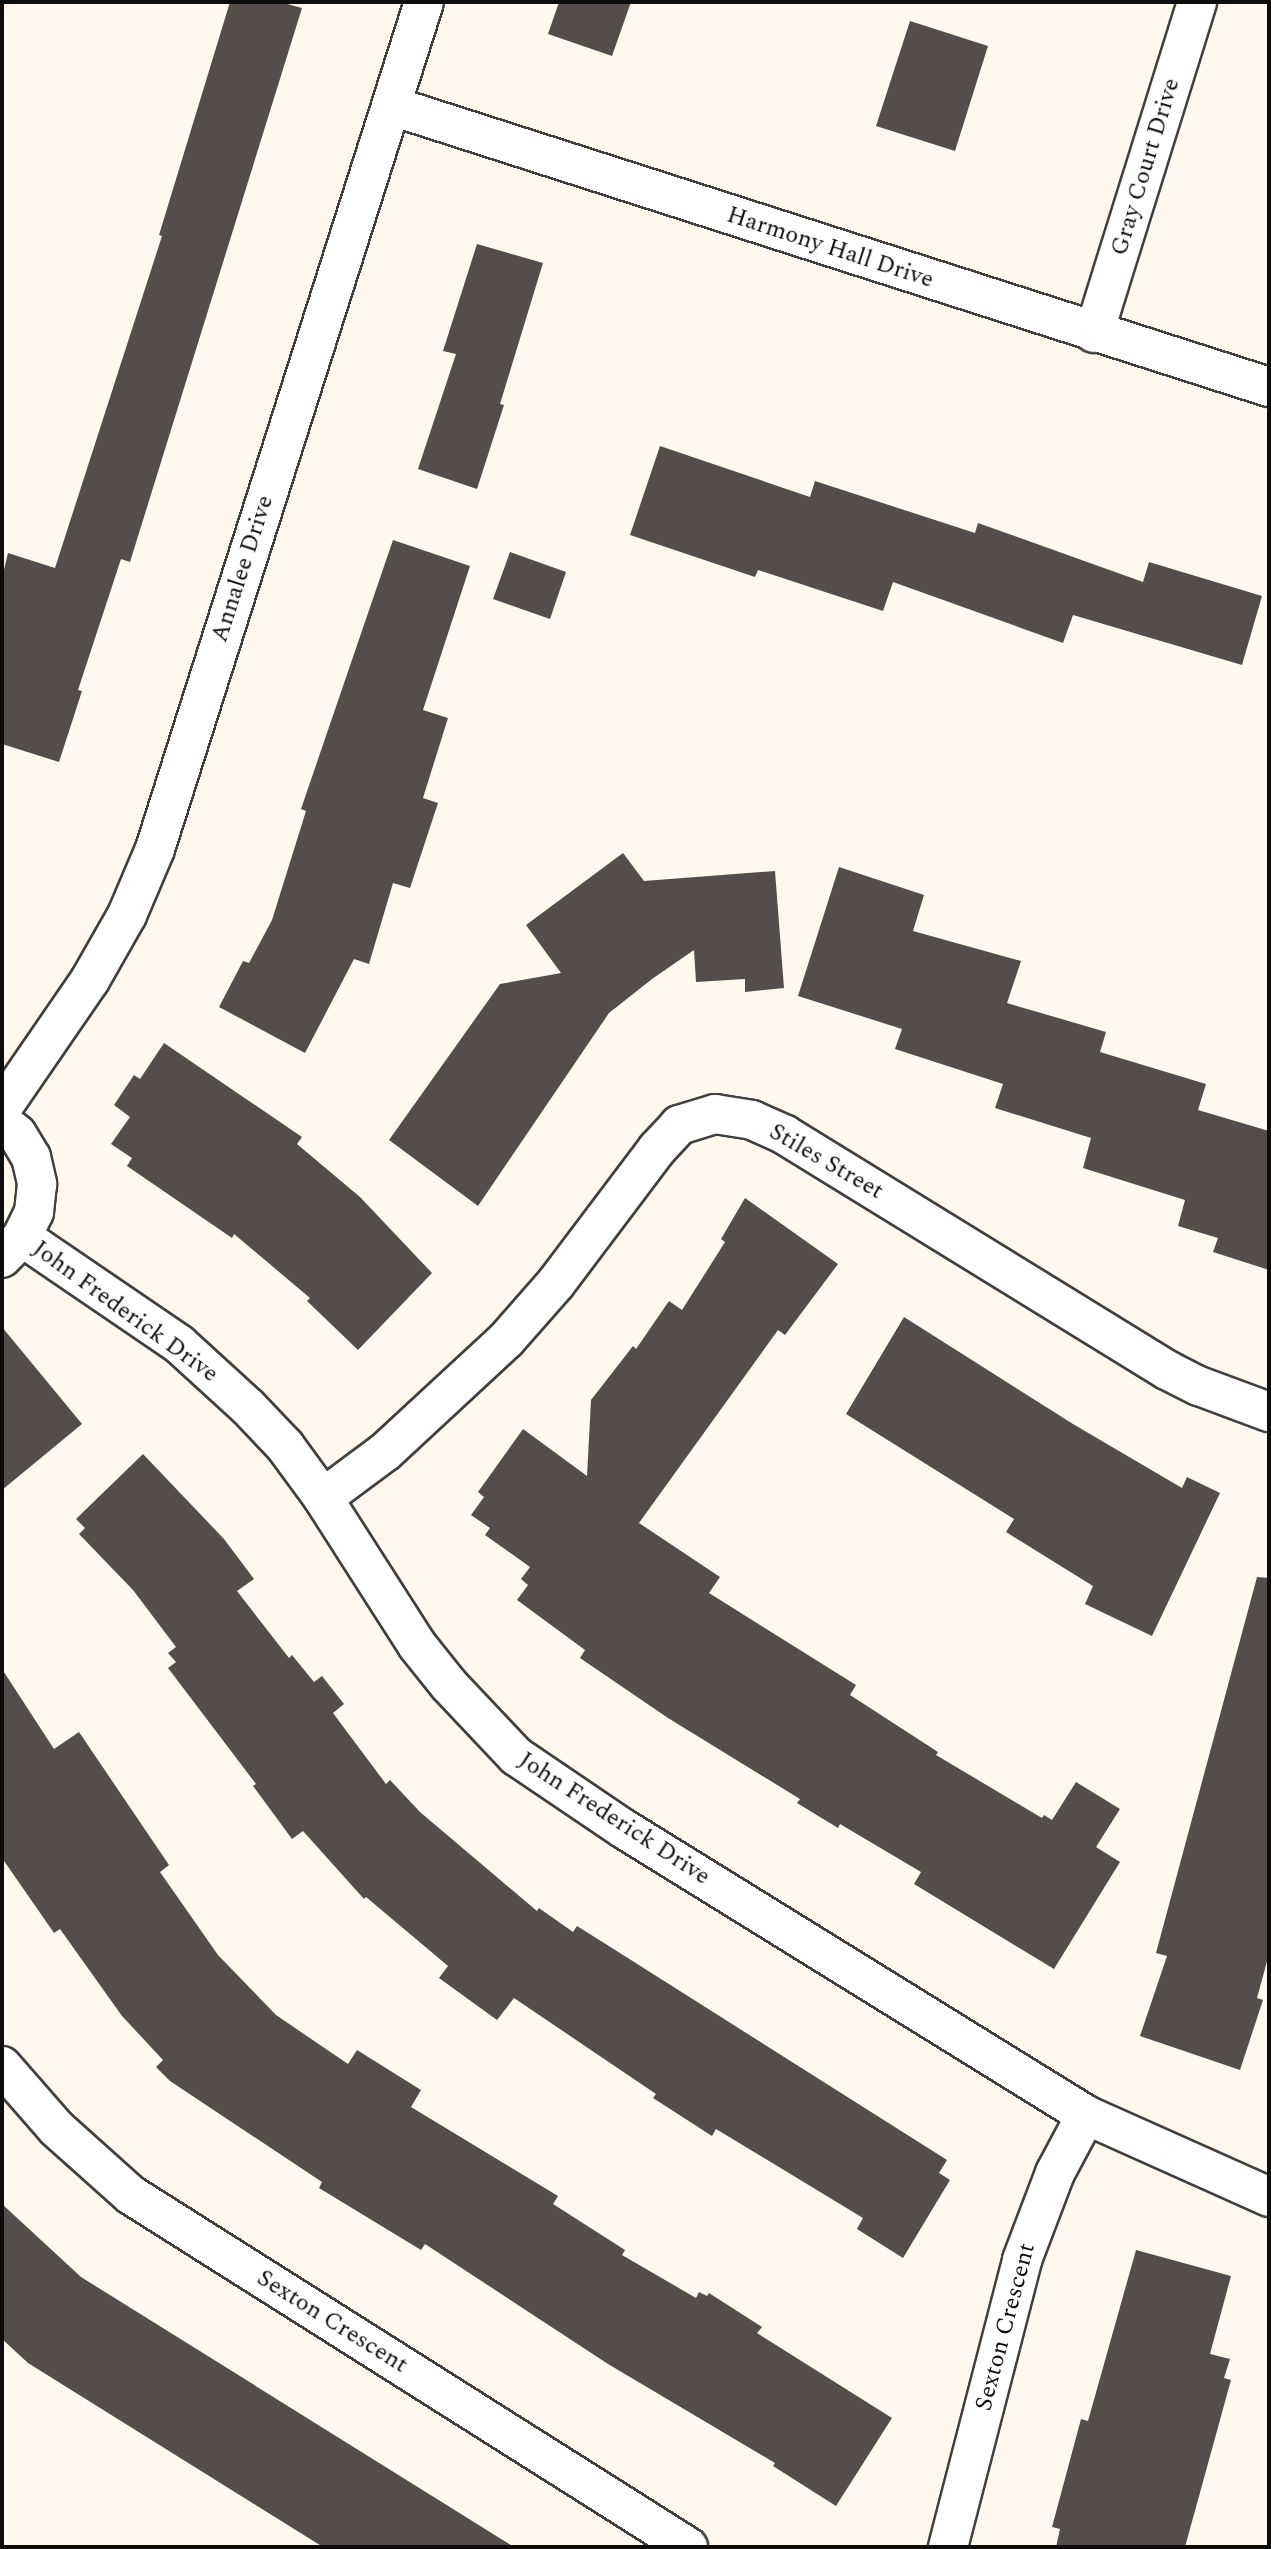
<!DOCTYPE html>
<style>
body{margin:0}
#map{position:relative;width:1271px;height:2549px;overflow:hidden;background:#fef8ef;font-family:Spectral,serif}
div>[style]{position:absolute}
.building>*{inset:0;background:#554d4b}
.roads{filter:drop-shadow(2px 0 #404040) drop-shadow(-2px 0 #404040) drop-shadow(0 2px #404040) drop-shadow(0 -2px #404040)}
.street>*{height:38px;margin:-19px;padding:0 19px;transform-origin:19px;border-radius:19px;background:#fff}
span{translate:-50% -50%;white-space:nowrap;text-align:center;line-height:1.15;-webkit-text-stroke:7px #fff;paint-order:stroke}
.street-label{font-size:24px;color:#0d0d0d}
.frame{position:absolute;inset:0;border:4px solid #0d0d0d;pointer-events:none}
</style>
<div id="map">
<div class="building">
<i style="clip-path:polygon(230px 2px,280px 2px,302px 8px,130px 562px,121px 559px,78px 690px,82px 691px,59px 762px,2px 744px,2px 578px,8px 553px,55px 568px,162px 236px,159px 235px)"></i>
<i style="clip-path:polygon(559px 2px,631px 2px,612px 56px,548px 34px)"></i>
<i style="clip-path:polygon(910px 21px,988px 46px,955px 151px,876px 126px)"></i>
<i style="clip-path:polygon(477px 244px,543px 263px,500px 404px,504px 405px,477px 489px,418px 469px,456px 354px,443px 351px)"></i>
<i style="clip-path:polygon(660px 446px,810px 497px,815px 481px,975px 533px,978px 523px,1143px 582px,1149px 562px,1262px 596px,1242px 665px,1073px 615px,1063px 643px,893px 582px,883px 611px,758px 570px,755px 577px,630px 535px)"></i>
<i style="clip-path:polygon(393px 540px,470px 566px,423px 710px,448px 718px,423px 798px,438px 803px,410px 888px,393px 883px,369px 964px,354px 959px,305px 1053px,219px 1007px,243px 961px,249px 963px,272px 920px,306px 811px,301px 809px)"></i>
<i style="clip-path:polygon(510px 552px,566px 572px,550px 619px,493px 599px)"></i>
<i style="clip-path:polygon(623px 853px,644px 881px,775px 871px,784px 988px,745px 992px,745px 979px,696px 982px,694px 950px,652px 979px,609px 1013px,478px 1206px,389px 1140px,500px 984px,561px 973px,526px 925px)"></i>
<i style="clip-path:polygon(839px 867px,924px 895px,913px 931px,1021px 961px,1007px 1003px,1106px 1032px,1100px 1052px,1206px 1084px,1198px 1110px,1269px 1131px,1269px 1270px,1213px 1252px,1218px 1238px,1178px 1226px,1185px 1200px,1083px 1168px,1091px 1138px,995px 1108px,1003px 1084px,895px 1049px,902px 1029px,798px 996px)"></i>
<i style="clip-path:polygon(164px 1043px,302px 1137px,297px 1144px,360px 1197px,432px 1273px,358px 1350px,307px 1301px,310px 1298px,234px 1234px,232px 1238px,127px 1166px,132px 1158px,111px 1144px,130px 1117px,114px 1105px,134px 1075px,140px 1079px)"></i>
<i style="clip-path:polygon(745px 1198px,838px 1264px,785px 1335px,778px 1330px,639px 1523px,720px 1577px,709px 1593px,856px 1685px,850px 1695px,938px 1752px,936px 1755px,1042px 1818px,1044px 1815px,1052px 1820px,1076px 1782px,1120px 1809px,1096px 1847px,1120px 1862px,1054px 1969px,914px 1884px,921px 1872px,840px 1824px,838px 1828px,797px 1803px,800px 1799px,668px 1718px,580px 1658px,585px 1650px,517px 1600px,528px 1585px,521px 1579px,530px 1567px,485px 1535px,490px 1528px,471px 1515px,484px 1497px,478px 1492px,523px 1429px,587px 1476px,591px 1400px,633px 1346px,636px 1349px,669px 1301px,682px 1310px,725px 1242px,721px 1239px)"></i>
<i style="clip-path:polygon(904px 1317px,1073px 1424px,1182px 1488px,1187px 1477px,1220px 1493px,1152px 1636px,1085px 1604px,1093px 1586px,1006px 1532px,1014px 1519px,846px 1414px)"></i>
<i style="clip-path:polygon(2px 1327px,82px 1424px,2px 1490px)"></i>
<i style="clip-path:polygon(143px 1454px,224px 1539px,254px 1579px,237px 1591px,289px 1658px,292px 1655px,314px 1682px,322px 1676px,344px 1704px,333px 1713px,386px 1784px,390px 1780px,420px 1812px,537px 1911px,539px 1908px,573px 1932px,577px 1926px,612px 1948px,947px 2160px,939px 2173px,950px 2180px,903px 2258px,857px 2229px,863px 2218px,716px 2129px,712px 2136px,653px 2098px,656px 2094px,514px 1998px,497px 2020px,439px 1978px,448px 1966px,366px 1897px,364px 1899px,303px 1831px,292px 1839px,253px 1786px,256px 1784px,168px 1668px,176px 1662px,168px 1653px,176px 1647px,133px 1590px,79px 1534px,85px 1528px,76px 1519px)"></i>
<i style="clip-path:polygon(1257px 1577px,1269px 1578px,1269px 1954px,1257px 1998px,1263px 2000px,1240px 2070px,1140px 2036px,1167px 1956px,1156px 1953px)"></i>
<i style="clip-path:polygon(2px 1669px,54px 1749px,79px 1732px,169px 1865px,160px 1872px,218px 1955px,276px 2015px,348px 2064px,357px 2050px,421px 2090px,411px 2107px,558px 2196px,553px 2204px,625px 2250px,622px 2255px,696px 2298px,699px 2292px,707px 2296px,709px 2293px,762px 2327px,757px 2333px,892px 2418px,836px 2506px,773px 2466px,775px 2463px,608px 2364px,425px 2244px,421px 2250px,319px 2188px,322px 2182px,170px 2081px,156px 2067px,163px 2060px,122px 2016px,60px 1929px,54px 1933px,2px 1858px)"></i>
<i style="clip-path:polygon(2px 2204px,81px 2277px,514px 2547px,323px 2547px,28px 2363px,2px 2339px)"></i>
<i style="clip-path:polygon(1136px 2250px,1231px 2276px,1210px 2354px,1230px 2359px,1224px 2378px,1231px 2380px,1185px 2547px,1056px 2547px,1060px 2529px,1052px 2527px,1081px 2419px,1088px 2421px)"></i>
</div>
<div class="roads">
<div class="street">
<i style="left:392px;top:106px;width:921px;rotate:17.77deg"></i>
<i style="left:1094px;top:333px;width:347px;rotate:-72.7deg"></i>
<i style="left:2px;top:1108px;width:155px;rotate:-55.5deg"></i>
<i style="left:90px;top:980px;width:75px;rotate:-60.4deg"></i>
<i style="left:127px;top:915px;width:72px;rotate:-67deg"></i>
<i style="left:155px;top:849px;width:889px;rotate:-72.38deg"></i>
<i style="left:2px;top:1122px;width:19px;rotate:39deg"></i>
<i style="left:17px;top:1134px;width:27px;rotate:59deg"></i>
<i style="left:31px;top:1157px;width:28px;rotate:77deg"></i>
<i style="left:37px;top:1184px;width:28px;rotate:96deg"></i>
<i style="left:34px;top:1212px;width:28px;rotate:116deg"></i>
<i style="left:22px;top:1237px;width:29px;rotate:134deg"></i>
<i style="left:22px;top:1237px;width:190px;rotate:34.3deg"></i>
<i style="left:179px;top:1344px;width:93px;rotate:42.4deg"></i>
<i style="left:248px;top:1407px;width:54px;rotate:46.5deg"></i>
<i style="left:285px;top:1446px;width:64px;rotate:53.8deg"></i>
<i style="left:323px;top:1498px;width:174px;rotate:57.4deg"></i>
<i style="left:417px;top:1645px;width:51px;rotate:51.3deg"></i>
<i style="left:449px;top:1685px;width:98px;rotate:46.7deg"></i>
<i style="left:516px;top:1756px;width:130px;rotate:34.1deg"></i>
<i style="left:624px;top:1829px;width:543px;rotate:31.76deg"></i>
<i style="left:1086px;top:2115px;width:201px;rotate:24.1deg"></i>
<i style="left:323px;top:1498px;width:77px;rotate:-36.6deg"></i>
<i style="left:385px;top:1452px;width:165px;rotate:-42.8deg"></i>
<i style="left:506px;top:1340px;width:76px;rotate:-48.7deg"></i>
<i style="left:556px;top:1283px;width:168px;rotate:-53deg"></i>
<i style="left:657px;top:1149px;width:33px;rotate:-47deg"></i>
<i style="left:679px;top:1125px;width:38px;rotate:-17deg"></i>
<i style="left:715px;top:1114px;width:37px;rotate:9deg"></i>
<i style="left:752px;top:1120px;width:36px;rotate:24deg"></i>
<i style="left:785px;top:1135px;width:448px;rotate:31.6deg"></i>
<i style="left:1167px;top:1370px;width:36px;rotate:27deg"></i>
<i style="left:1199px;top:1386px;width:75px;rotate:20.4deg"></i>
<i style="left:2px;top:2066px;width:82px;rotate:48.9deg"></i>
<i style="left:56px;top:2128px;width:101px;rotate:41.8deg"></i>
<i style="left:131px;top:2195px;width:659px;rotate:32.29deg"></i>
<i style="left:948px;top:2547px;width:296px;rotate:-75.5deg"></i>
<i style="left:1022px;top:2260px;width:93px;rotate:-69.2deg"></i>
<i style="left:1055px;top:2173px;width:66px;rotate:-61.9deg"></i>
</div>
</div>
<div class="street-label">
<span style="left:1146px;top:167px;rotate:-73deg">Gray Court Drive</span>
<span style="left:830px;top:248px;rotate:18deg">Harmony Hall Drive</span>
<span style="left:243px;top:569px;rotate:-72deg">Annalee Drive</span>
<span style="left:826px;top:1162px;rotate:30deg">Stiles Street</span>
<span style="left:125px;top:1312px;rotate:36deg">John Frederick Drive</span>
<span style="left:614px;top:1819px;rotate:33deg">John Frederick Drive</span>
<span style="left:332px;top:2322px;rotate:32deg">Sexton Crescent</span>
<span style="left:1006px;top:2327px;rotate:-75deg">Sexton Crescent</span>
</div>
<div class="frame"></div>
</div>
